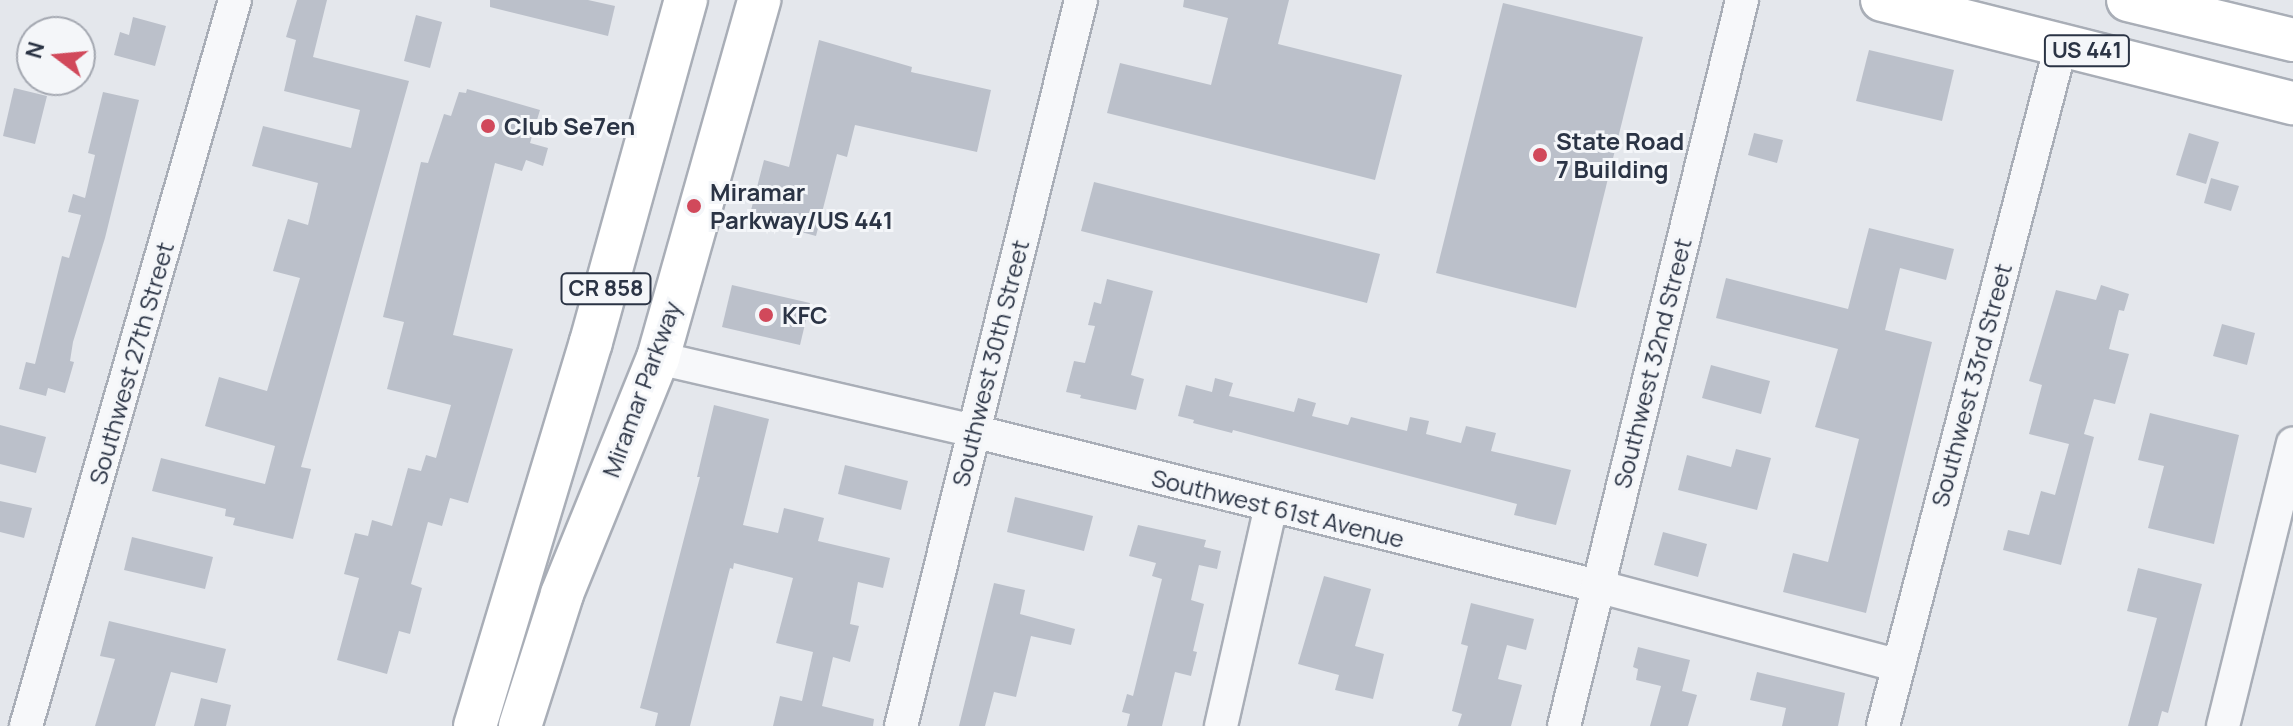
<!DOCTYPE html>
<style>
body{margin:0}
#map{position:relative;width:2293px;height:726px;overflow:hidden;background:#e4e7ec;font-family:Manrope,sans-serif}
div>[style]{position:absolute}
.building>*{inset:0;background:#bbc0ca}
.roads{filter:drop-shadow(2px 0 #a9aeb7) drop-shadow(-2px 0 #a9aeb7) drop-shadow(0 2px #a9aeb7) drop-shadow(0 -2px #a9aeb7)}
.minor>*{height:32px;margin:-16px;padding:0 16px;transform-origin:16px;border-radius:16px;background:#f7f8fa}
.major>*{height:42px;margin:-21px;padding:0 21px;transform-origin:21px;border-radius:21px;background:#fff}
.dots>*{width:22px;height:22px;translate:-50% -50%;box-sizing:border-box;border:4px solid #f4f6f9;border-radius:50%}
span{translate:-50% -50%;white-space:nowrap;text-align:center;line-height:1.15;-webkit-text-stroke:6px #f4f6f9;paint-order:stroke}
.shield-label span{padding:2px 6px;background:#f4f6f9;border:2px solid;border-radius:6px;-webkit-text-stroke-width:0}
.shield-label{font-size:22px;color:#2b3445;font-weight:700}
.poi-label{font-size:24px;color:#2b3445;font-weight:700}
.left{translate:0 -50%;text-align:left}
.street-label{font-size:24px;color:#2b3445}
.north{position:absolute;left:16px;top:16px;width:80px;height:80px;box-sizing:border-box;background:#f4f6f9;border:2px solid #a4a8b1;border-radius:50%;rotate:286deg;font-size:22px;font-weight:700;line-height:32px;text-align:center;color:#2b3445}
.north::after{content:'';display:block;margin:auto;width:28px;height:36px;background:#d1495b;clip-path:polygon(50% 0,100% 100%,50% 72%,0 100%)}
</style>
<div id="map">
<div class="building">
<i style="clip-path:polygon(297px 0,327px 0,313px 57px,409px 81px,301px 467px,311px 469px,293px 539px,233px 525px,235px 518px,225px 516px,226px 509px,152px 491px,161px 458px,265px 484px,275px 446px,205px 426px,219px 377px,267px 391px,300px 278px,273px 271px,288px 219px,308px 225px,318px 183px,252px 166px,263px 126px,351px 148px,360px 110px,284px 91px,296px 40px,286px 37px)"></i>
<i style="clip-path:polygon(490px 0,588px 0,615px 6px,608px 36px,490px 7px)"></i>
<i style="clip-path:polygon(1184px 0,1289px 0,1278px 44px,1402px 75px,1375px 180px,1107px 113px,1120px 63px,1211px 85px,1228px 18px,1183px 7px)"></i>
<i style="clip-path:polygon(1503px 3px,1643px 37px,1576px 308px,1436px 273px)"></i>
<i style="clip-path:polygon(416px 15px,442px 22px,430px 68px,404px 61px)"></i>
<i style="clip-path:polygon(133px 17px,166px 26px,155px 66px,114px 55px,120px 32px,129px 35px)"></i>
<i style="clip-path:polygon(819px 40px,912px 67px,911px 72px,991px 90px,977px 152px,855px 125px,847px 157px,837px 154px,816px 236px,749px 218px,764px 160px,789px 167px)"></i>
<i style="clip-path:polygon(1869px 50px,1954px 70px,1942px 121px,1856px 101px)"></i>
<i style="clip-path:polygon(14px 88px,47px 96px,35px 144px,3px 136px)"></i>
<i style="clip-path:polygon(467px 89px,540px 110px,530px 143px,548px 148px,543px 166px,526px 160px,522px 171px,495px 163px,453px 335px,513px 349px,468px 503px,450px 498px,442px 526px,428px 522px,411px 584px,422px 588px,410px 634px,399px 631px,387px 674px,337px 660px,359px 578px,344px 574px,355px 533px,368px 536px,372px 520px,392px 526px,408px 468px,421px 471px,426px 455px,436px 458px,451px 405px,387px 389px,404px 322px,383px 317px,421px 162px,428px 163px,444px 114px,451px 116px,459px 92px,466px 93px)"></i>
<i style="clip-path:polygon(103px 92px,139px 100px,105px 238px,73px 342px,70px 361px,74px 362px,65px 393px,48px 388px,46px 396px,19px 389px,26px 362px,35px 364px,62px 256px,69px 258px,81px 215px,68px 212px,73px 194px,85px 198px,95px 155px,88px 153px)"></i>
<i style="clip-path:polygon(1754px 133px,1783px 140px,1777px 163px,1748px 155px)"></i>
<i style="clip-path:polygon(2189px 133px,2219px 142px,2206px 184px,2176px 175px)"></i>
<i style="clip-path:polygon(2211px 178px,2239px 186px,2231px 211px,2204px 203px)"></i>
<i style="clip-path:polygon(1094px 182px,1380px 254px,1367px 303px,1081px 231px)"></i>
<i style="clip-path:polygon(1869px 228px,1954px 249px,1946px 280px,1900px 268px,1885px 330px,1932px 342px,1866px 613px,1783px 592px,1793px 553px,1828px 562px,1859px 439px,1815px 427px,1838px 349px,1716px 318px,1726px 278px,1848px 309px)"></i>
<i style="clip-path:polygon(1107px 279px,1153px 291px,1131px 375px,1144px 379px,1136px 410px,1080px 398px,1081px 395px,1066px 392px,1074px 361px,1085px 363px,1095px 326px,1088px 325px,1094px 302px,1101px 304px)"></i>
<i style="clip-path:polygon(732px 285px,810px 303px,800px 345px,722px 327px)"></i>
<i style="clip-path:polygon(2101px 285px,2129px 294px,2124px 311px,2119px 310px,2109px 349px,2129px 354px,2115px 404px,2094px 399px,2084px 434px,2094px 437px,2061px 565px,2003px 550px,2008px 530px,2029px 535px,2041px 491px,2055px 495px,2069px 444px,2029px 434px,2042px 385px,2029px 381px,2056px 290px,2096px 300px)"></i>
<i style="clip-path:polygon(2222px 324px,2255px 333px,2247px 365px,2213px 356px)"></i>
<i style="clip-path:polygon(1711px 365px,1770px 381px,1761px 414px,1702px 398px)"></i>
<i style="clip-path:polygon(1215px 378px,1233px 383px,1229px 396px,1294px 412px,1298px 398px,1316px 403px,1312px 416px,1348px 425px,1351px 417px,1407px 431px,1410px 417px,1429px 421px,1426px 434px,1461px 443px,1466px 426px,1496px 433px,1491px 451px,1571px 470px,1556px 525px,1514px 515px,1517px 504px,1233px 430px,1232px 433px,1193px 423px,1194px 420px,1178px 416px,1186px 385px,1212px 392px)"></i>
<i style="clip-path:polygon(714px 405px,769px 419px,743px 525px,778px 533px,784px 508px,824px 518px,818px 541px,890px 558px,883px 588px,858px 582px,850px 624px,859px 626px,850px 662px,833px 657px,822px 706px,874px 719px,873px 726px,773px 726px,780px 696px,802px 701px,813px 652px,776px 643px,793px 578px,734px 563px,733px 569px,730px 568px,690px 726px,655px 726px,658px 713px,640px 708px,700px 477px,697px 477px)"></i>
<i style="clip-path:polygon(2150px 413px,2239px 435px,2214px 544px,2148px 528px,2164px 466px,2138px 460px)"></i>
<i style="clip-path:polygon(0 425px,46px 437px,36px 473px,0 464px)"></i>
<i style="clip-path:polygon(1736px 449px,1771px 458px,1757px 510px,1678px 490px,1687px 455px,1731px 467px)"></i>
<i style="clip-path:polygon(845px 465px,908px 481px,901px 510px,838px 494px)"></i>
<i style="clip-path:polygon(1015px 497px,1093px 516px,1084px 551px,1007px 532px)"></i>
<i style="clip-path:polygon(0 501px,32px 508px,24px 538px,0 532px)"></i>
<i style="clip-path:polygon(1138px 525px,1206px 540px,1204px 547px,1221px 551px,1217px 569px,1199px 565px,1191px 600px,1204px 604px,1193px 651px,1197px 652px,1191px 676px,1175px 672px,1162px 726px,1127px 726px,1130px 714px,1122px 712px,1127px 694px,1133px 696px,1162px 579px,1152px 576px,1156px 563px,1129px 556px)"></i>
<i style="clip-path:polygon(1663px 532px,1707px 544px,1698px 577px,1654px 565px)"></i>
<i style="clip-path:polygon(132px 537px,213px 557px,205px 589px,124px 570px)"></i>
<i style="clip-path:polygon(2138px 568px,2202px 584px,2168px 713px,2162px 711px,2158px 726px,2128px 726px,2157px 618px,2127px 611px)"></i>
<i style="clip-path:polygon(1324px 576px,1371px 589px,1355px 646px,1384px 654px,1373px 699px,1335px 690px,1339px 675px,1298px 664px)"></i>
<i style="clip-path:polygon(994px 583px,1025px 590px,1020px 614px,1075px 629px,1071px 645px,1031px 636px,1016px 697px,994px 692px,985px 726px,959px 726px)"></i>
<i style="clip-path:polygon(1471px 603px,1534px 619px,1526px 650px,1507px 645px,1498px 679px,1522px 685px,1511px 726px,1458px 726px,1462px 714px,1452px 711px,1468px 646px,1461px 644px)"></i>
<i style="clip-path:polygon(109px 621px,226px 649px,217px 683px,171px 672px,155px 726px,95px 726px,115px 659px,100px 656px)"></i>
<i style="clip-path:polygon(1638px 647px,1690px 660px,1682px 691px,1697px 695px,1688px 726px,1650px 726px,1661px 686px,1636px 680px,1638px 669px,1633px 667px)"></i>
<i style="clip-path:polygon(1757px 672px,1845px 693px,1838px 726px,1782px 726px,1786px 708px,1750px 700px)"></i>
<i style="clip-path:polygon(201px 698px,231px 705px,226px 726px,194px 726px)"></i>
</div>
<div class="roads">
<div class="minor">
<i style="left:658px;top:358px;width:323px;rotate:13deg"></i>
<i style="left:973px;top:431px;width:643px;rotate:13.95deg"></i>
<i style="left:1597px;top:586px;width:310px;rotate:14.8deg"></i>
<i style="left:26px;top:726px;width:755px;rotate:-73.94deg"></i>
<i style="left:901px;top:726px;width:748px;rotate:-76.08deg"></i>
<i style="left:1221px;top:726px;width:226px;rotate:-77.2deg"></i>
<i style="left:1564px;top:726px;width:748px;rotate:-76.22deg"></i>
<i style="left:1883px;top:726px;width:704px;rotate:-75.35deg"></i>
<i style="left:2223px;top:726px;width:291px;rotate:-76.1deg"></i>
</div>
<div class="major">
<i style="left:1882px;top:0;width:424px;rotate:14.1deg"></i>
<i style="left:2128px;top:0;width:170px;rotate:13.6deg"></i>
<i style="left:475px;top:726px;width:401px;rotate:-73.2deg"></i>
<i style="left:591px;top:342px;width:355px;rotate:-74.5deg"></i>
<i style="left:520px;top:726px;width:139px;rotate:-72.3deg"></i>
<i style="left:562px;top:594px;width:255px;rotate:-67.9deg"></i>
<i style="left:658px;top:358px;width:372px;rotate:-74.2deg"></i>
</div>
</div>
<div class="dots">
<i style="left:488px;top:126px;background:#d1495b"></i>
<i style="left:1540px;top:155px;background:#d1495b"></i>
<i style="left:694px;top:206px;background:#d1495b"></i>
<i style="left:766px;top:315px;background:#d1495b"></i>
</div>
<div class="shield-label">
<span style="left:2087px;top:51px">US 441</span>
<span style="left:606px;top:289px">CR 858</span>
</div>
<div class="poi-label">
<span class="left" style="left:504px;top:126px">Club Se7en</span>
<span class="left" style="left:1556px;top:155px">State Road<br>7 Building</span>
<span class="left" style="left:710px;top:206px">Miramar<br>Parkway/US 441</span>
<span class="left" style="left:782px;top:315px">KFC</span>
</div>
<div class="street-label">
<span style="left:131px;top:363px;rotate:-74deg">Southwest 27th Street</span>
<span style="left:990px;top:363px;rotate:-76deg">Southwest 30th Street</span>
<span style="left:1652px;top:363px;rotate:-76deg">Southwest 32nd Street</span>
<span style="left:1971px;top:385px;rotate:-75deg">Southwest 33rd Street</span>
<span style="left:641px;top:389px;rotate:-70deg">Miramar Parkway</span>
<span style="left:1278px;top:508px;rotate:14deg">Southwest 61st Avenue</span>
</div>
<div class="north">N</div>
</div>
